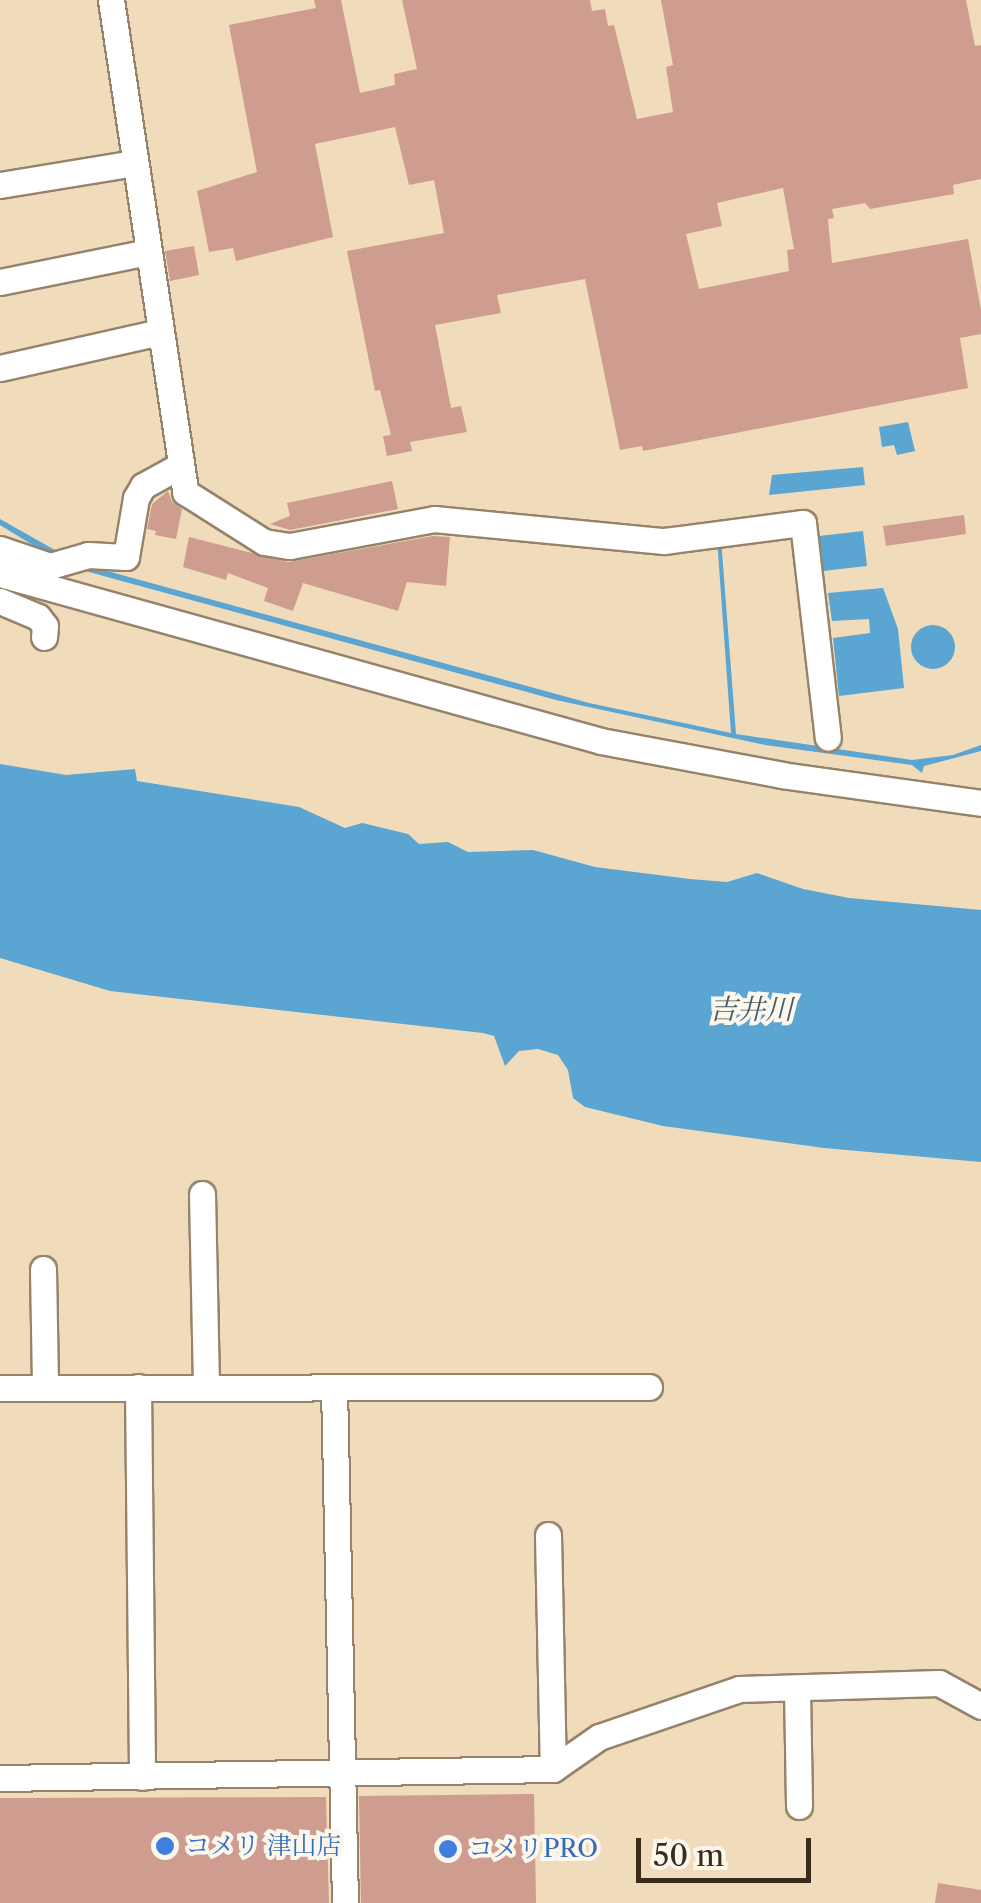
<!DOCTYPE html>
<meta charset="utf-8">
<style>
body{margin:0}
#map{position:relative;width:981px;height:1903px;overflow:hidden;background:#f0dcba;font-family:"Libre Caslon Text","Noto Serif JP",serif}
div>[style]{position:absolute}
.water>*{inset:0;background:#5aa5d2}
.round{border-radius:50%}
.building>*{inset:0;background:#ce9d8f}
.roads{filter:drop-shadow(2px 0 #96836c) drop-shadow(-2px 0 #96836c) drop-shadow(0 2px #96836c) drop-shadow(0 -2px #96836c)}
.minor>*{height:25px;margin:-12.5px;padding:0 12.5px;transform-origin:12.5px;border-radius:12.5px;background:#fff}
.dots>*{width:28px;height:28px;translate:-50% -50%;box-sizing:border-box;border:5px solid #fbf7ec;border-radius:50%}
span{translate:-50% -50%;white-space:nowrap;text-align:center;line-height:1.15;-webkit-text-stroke:8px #fbf7ec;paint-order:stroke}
.shop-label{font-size:25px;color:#366cbe}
.left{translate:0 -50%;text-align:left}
.water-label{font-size:28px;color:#475b66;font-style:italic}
.scale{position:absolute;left:636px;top:1838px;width:175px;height:45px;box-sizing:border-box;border:5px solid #3b2a1e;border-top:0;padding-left:12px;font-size:30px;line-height:35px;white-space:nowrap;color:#3b2a1e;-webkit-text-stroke:8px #fbf7ec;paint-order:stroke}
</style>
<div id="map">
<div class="water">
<i style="clip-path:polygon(908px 422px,915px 451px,897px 455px,894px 445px,882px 447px,879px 427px)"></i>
<i style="clip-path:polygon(863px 467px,865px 485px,769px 495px,772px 475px)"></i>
<i style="clip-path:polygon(0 519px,78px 563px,589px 703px,731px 733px,717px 539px,721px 539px,736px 734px,912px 760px,953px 755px,981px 745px,981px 751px,924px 766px,922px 773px,912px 765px,765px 745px,556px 700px,67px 566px,0 525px)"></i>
<i style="clip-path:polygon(863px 531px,867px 566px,823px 571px,819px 536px)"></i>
<i style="clip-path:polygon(883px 588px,898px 629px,904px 688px,839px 696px,833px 638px,870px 633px,869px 619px,832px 621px,828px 593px)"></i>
<i class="round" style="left:911px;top:625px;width:44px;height:44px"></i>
<i style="clip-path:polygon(0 764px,66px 775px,135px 769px,137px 781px,299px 807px,345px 828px,362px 823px,408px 834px,419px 844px,448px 842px,468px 852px,533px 850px,595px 867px,690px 879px,727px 882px,757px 873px,803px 889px,849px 898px,981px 910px,981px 1162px,824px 1148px,663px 1126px,585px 1107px,573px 1098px,568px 1070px,558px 1055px,538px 1049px,519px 1051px,505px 1066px,494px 1036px,483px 1033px,110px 991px,0 958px)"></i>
</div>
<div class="building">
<i style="clip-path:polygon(evenodd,314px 0,341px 0,360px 93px,395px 85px,394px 74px,417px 69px,402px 0,590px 0,592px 11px,605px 9px,608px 26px,614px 25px,637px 119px,673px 112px,666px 67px,673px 65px,661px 0,966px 0,975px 46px,981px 45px,981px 179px,953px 185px,954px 194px,870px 209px,865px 203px,832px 209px,834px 218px,828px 219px,832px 263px,968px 239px,981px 310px,981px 334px,960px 338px,968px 388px,643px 451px,642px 446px,620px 450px,585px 279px,497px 295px,501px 313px,435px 325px,451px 408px,461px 406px,467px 432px,410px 442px,412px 451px,387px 456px,383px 436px,391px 435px,380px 390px,375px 391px,347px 251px,444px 233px,434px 180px,409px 185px,395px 127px,315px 144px,333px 237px,236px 261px,233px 248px,209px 252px,197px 191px,257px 172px,229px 25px,316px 8px,314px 0,783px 188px,794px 249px,787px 250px,789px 271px,699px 289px,686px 234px,722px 226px,717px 203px,783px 188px)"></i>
<i style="clip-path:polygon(194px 246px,199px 275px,170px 281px,165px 251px)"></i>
<i style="clip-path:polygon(392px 481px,398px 509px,290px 530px,270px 524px,290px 516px,287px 503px)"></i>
<i style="clip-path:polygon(168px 491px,172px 502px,182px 509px,176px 539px,155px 535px,156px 531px,147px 529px,152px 504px)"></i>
<i style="clip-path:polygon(964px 515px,966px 534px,886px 546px,883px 526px)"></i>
<i style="clip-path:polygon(433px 536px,450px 537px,446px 586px,407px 582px,398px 611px,303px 583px,293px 611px,264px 601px,268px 588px,228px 573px,226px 580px,183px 567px,189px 537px,288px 562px)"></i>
<i style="clip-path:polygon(534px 1794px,536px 1903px,361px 1903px,359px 1796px)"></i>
<i style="clip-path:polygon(326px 1797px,329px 1903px,0 1903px,0 1798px)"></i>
<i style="clip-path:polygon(938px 1883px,981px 1890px,981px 1903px,935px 1903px)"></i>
</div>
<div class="roads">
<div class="minor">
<i style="left:111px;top:0;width:498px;rotate:81.4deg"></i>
<i style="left:185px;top:492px;width:93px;rotate:32.3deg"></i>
<i style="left:264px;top:542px;width:26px;rotate:9deg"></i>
<i style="left:290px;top:546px;width:147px;rotate:-10.6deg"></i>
<i style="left:434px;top:519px;width:231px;rotate:5.5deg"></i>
<i style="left:664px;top:541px;width:140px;rotate:-7.4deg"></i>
<i style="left:803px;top:523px;width:216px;rotate:83.4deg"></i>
<i style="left:0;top:185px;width:137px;rotate:-9.3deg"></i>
<i style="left:0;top:282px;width:151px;rotate:-11.5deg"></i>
<i style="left:0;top:368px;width:164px;rotate:-12.7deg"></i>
<i style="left:0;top:549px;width:53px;rotate:18.8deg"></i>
<i style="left:50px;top:566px;width:40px;rotate:-16deg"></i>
<i style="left:88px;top:555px;width:38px;rotate:3deg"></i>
<i style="left:126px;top:557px;width:60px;rotate:-80.4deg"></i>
<i style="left:136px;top:498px;width:14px;rotate:-60deg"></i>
<i style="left:143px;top:486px;width:43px;rotate:-28.9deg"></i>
<i style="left:0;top:574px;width:624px;rotate:15.53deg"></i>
<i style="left:601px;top:741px;width:184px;rotate:10.6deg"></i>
<i style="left:782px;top:775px;width:201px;rotate:8deg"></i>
<i style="left:0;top:601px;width:41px;rotate:22.8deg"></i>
<i style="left:38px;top:617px;width:11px;rotate:52deg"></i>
<i style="left:45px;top:626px;width:11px;rotate:95deg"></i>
<i style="left:202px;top:1194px;width:193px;rotate:88.8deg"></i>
<i style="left:43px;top:1269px;width:119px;rotate:89deg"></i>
<i style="left:138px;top:1387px;width:390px;rotate:89.4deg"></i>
<i style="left:334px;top:1387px;width:516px;rotate:88.78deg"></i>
<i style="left:0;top:1388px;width:649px;rotate:-0.09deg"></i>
<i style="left:548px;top:1535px;width:234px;rotate:88.8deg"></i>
<i style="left:797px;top:1689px;width:117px;rotate:89deg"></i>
<i style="left:0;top:1778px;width:553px;rotate:-0.93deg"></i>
<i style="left:553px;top:1769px;width:56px;rotate:-34.8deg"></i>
<i style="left:599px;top:1737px;width:148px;rotate:-18.9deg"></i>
<i style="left:739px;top:1689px;width:200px;rotate:-1.7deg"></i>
<i style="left:939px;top:1683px;width:48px;rotate:28.7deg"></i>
</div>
</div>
<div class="dots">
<i style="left:165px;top:1846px;background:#3f7fe0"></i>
<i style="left:448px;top:1849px;background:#3f7fe0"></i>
</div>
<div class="shop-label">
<span class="left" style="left:185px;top:1846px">コメリ 津山店</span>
<span class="left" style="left:468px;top:1849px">コメリPRO</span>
</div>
<div class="water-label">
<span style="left:751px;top:1009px">吉井川</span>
</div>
<div class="scale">50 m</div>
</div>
